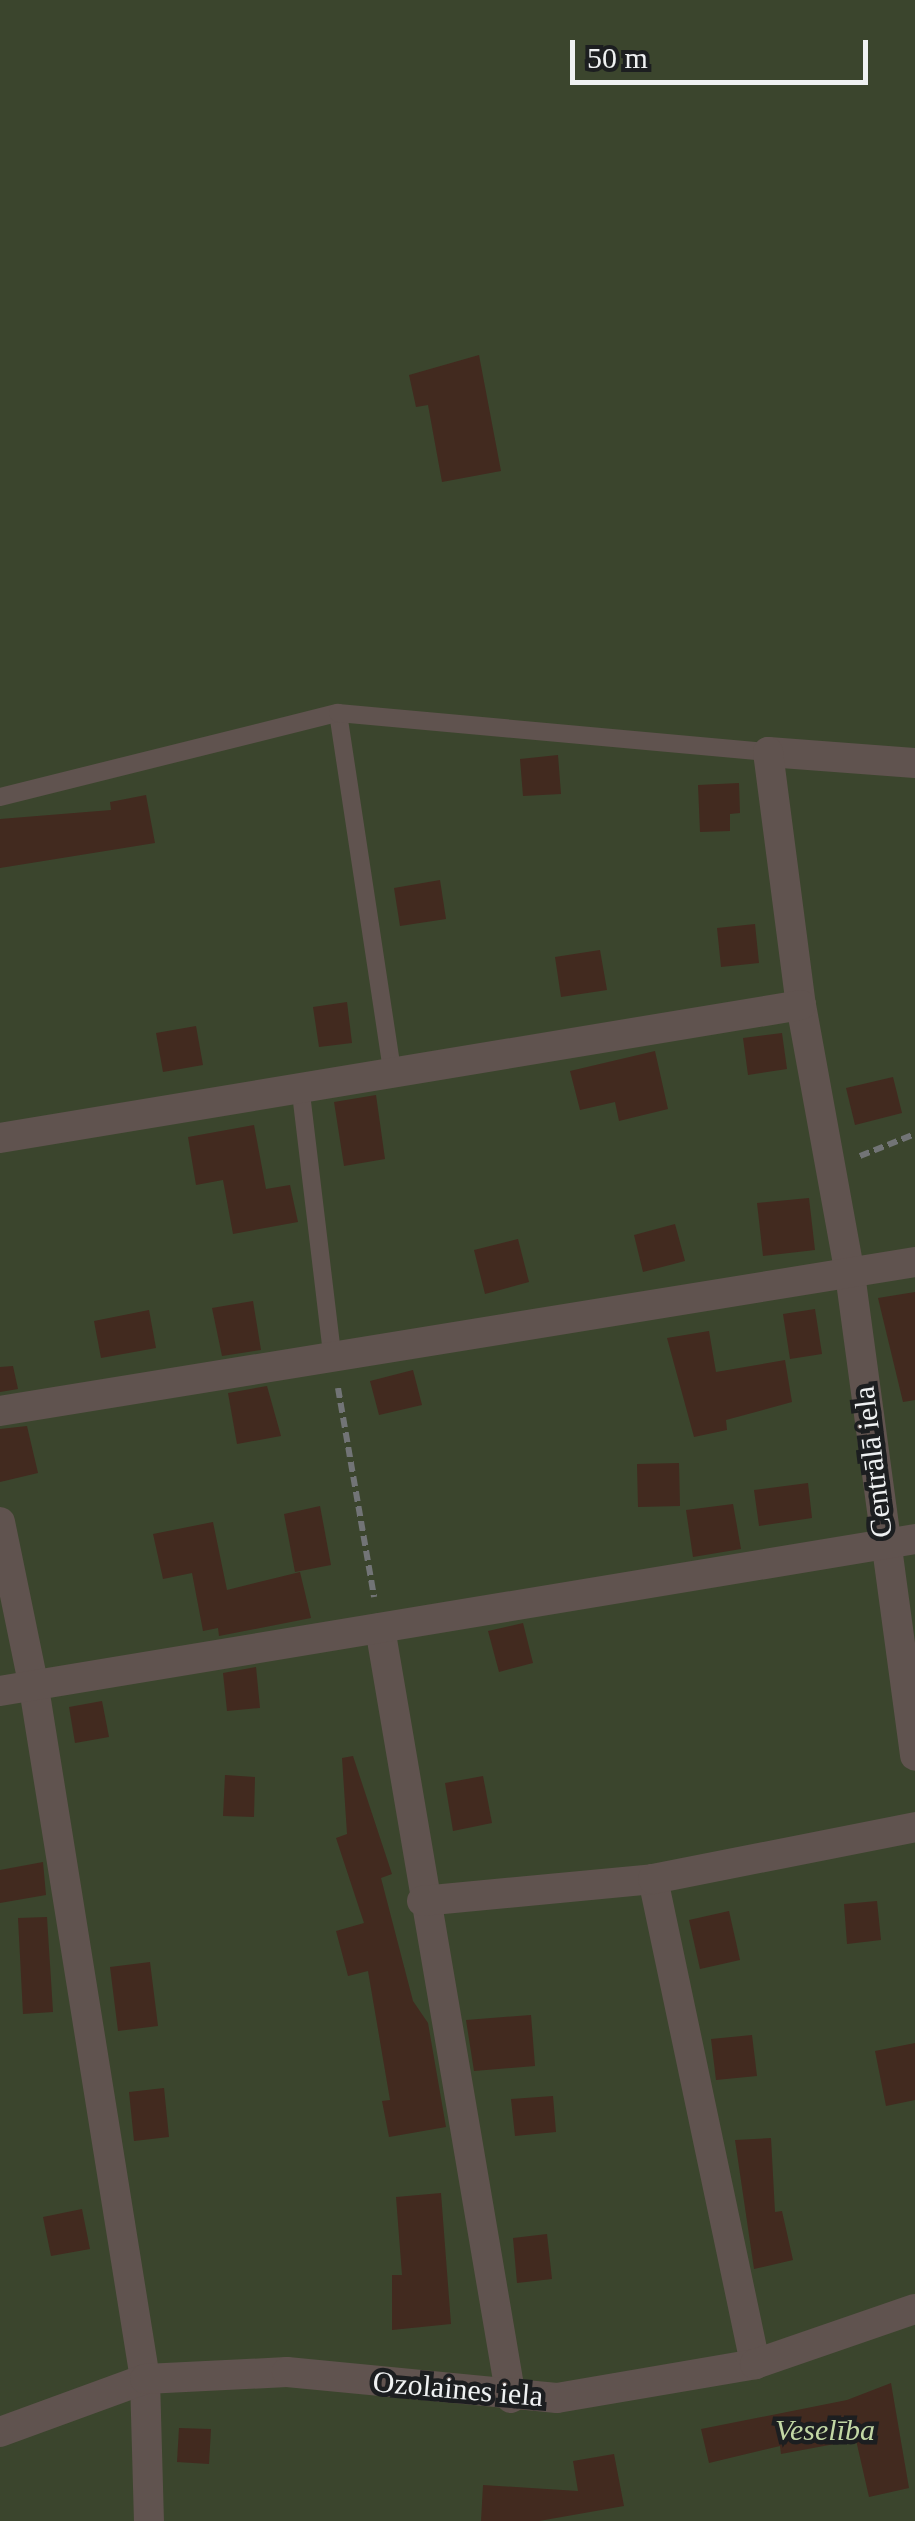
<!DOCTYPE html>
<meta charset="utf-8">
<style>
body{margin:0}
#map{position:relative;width:915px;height:2521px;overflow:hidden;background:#1c1e20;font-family:"Times New Roman",serif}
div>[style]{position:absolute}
.green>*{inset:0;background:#3b452d}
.building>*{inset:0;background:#422a1f}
.path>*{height:6px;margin-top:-3px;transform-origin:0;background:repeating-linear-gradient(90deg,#727476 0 10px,transparent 0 15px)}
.service>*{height:18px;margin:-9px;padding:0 9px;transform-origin:9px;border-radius:9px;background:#60534f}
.minor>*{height:30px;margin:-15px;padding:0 15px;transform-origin:15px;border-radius:15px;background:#60534f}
span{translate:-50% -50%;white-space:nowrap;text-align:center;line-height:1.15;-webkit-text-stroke:9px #1c1e20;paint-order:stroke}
.street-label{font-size:30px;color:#eff1f2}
.park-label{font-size:30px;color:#c2d7a4;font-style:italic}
.scale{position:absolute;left:570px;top:40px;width:298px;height:45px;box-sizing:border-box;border:5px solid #eff1f2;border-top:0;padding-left:12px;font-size:30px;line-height:35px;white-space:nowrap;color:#eff1f2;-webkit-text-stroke:8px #1c1e20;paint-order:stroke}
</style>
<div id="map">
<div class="green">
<i style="clip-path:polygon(0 0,915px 0,915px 2521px,0 2521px)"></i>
</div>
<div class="building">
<i style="clip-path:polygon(479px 355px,501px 471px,442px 482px,428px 405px,416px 407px,409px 375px)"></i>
<i style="clip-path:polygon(558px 755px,561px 794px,523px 796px,520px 759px)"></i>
<i style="clip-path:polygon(739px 783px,740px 813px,730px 814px,730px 831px,700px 832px,698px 785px)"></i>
<i style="clip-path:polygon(146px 795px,155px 843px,0 868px,0 819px,111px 810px,110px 802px)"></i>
<i style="clip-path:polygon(440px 880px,446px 919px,400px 926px,394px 888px)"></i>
<i style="clip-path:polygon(755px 924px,759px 963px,721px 967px,717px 928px)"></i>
<i style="clip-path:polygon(600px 950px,607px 990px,561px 997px,555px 957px)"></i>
<i style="clip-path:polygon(347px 1002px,352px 1043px,319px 1047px,313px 1007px)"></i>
<i style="clip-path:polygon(196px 1026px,203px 1065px,163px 1072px,156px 1033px)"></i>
<i style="clip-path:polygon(782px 1033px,787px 1069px,748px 1075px,743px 1038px)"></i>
<i style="clip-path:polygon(655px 1051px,668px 1109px,619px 1121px,615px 1102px,580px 1110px,570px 1071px)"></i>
<i style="clip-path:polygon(893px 1077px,902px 1113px,855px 1125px,846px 1088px)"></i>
<i style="clip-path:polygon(376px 1095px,385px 1159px,344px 1166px,334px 1102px)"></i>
<i style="clip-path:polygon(254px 1125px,266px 1189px,290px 1185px,298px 1222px,233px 1234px,223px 1180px,196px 1185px,188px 1137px)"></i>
<i style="clip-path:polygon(809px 1198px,815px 1250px,763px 1256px,757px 1203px)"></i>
<i style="clip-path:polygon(675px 1224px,685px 1261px,643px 1272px,634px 1235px)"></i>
<i style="clip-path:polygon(518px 1239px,529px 1282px,485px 1294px,474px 1250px)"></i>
<i style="clip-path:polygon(915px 1292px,915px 1400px,903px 1402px,878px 1298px)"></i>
<i style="clip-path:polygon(253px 1301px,261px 1350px,222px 1356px,212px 1308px)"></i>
<i style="clip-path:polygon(815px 1309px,822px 1354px,790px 1359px,783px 1314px)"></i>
<i style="clip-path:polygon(149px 1310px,156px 1348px,101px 1358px,94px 1321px)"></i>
<i style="clip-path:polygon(709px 1331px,716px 1372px,785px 1360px,792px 1402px,726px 1420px,727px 1430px,694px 1437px,667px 1338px)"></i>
<i style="clip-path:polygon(13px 1366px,18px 1389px,0 1392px,0 1367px)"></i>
<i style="clip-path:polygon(413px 1370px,422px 1405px,379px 1415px,370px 1381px)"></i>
<i style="clip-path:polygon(267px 1386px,281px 1436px,237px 1444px,228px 1393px)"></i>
<i style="clip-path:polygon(27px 1426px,38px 1473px,0 1482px,0 1429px)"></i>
<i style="clip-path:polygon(679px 1463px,680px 1506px,638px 1507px,637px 1464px)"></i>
<i style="clip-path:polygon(808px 1483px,812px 1518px,759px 1526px,754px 1490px)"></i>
<i style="clip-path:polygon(733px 1504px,741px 1549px,693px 1557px,686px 1510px)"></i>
<i style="clip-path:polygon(320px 1506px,331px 1565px,295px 1572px,284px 1514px)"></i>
<i style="clip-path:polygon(213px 1522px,227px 1590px,300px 1572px,311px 1618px,219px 1636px,218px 1628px,203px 1631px,192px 1573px,163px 1579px,153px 1534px)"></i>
<i style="clip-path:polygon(523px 1623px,533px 1663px,499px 1672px,488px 1631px)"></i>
<i style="clip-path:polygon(256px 1667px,260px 1708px,227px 1711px,223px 1673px)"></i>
<i style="clip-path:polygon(102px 1701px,109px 1737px,75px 1743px,69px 1707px)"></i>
<i style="clip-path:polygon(353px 1756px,392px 1874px,381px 1878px,413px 2001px,428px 2023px,446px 2127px,389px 2137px,382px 2101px,390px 2100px,368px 1971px,348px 1976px,336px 1931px,364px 1923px,336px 1838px,347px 1834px,342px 1758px)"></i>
<i style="clip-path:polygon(225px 1775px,255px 1777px,254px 1817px,223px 1816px)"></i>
<i style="clip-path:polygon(483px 1776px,492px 1823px,453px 1831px,445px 1783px)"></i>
<i style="clip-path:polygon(43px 1862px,46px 1895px,0 1903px,0 1870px)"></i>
<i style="clip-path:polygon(877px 1901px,881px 1940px,847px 1944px,844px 1904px)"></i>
<i style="clip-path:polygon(729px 1911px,740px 1960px,700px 1969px,689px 1920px)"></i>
<i style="clip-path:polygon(47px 1917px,53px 2012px,23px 2014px,18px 1918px)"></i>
<i style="clip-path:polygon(150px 1962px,158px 2026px,118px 2031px,110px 1967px)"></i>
<i style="clip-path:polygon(531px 2015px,535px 2066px,474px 2071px,466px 2020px)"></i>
<i style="clip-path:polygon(752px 2035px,757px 2076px,716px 2080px,711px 2039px)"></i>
<i style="clip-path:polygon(915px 2043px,915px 2100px,886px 2106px,875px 2051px)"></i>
<i style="clip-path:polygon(164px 2088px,169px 2137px,134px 2141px,129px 2092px)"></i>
<i style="clip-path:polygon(553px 2096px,556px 2132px,515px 2136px,511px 2099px)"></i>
<i style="clip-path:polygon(771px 2138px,775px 2212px,782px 2211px,793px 2260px,754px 2269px,735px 2140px)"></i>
<i style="clip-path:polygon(441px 2193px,451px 2324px,392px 2330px,392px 2275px,402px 2275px,396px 2197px)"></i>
<i style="clip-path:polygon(82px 2209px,90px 2249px,51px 2256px,43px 2217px)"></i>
<i style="clip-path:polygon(547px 2234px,552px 2279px,517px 2283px,513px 2238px)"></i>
<i style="clip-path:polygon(891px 2383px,909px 2488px,869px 2497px,856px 2440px,781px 2454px,780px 2446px,709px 2463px,701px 2429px,847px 2400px)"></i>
<i style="clip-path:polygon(179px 2428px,211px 2429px,209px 2464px,177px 2462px)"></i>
<i style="clip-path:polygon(614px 2454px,624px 2506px,539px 2521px,481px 2521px,483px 2485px,578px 2491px,573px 2461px)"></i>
</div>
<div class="path">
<i style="left:860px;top:1156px;width:59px;rotate:-21.8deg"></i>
<i style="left:338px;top:1388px;width:212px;rotate:80.2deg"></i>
</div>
<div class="service">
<i style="left:338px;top:713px;width:363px;rotate:81.4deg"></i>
<i style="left:0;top:797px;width:348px;rotate:-14deg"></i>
<i style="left:338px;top:713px;width:432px;rotate:5.2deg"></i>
<i style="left:300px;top:1085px;width:272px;rotate:83.2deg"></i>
</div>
<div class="minor">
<i style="left:915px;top:763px;width:147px;rotate:-175.7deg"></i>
<i style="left:768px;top:752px;width:255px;rotate:82.6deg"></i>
<i style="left:801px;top:1005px;width:273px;rotate:79.7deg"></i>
<i style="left:850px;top:1274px;width:486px;rotate:82.3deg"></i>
<i style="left:0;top:1138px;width:812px;rotate:-9.43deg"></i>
<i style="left:0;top:1411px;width:927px;rotate:-9.25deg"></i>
<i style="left:0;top:1522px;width:169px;rotate:78.4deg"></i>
<i style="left:34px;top:1688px;width:700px;rotate:80.87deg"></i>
<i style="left:145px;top:2379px;width:142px;rotate:88.4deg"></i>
<i style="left:380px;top:1628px;width:781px;rotate:80.34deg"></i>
<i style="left:0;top:1691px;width:928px;rotate:-9.43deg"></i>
<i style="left:653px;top:1879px;width:496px;rotate:78.1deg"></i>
<i style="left:422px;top:1901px;width:232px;rotate:-5.4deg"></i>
<i style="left:653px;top:1879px;width:267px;rotate:-11.2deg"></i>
<i style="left:0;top:2432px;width:154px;rotate:-20.1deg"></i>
<i style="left:145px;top:2379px;width:142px;rotate:-2.8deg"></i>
<i style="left:287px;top:2372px;width:271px;rotate:5.5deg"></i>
<i style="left:557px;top:2398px;width:201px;rotate:-9.7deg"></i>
<i style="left:755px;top:2364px;width:169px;rotate:-19deg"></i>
</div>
<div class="street-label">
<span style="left:873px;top:1462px;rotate:-97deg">Centrālā iela</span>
<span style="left:458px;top:2389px;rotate:5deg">Ozolaines iela</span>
</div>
<div class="park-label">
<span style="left:825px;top:2430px">Veselība</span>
</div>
<div class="scale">50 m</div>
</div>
